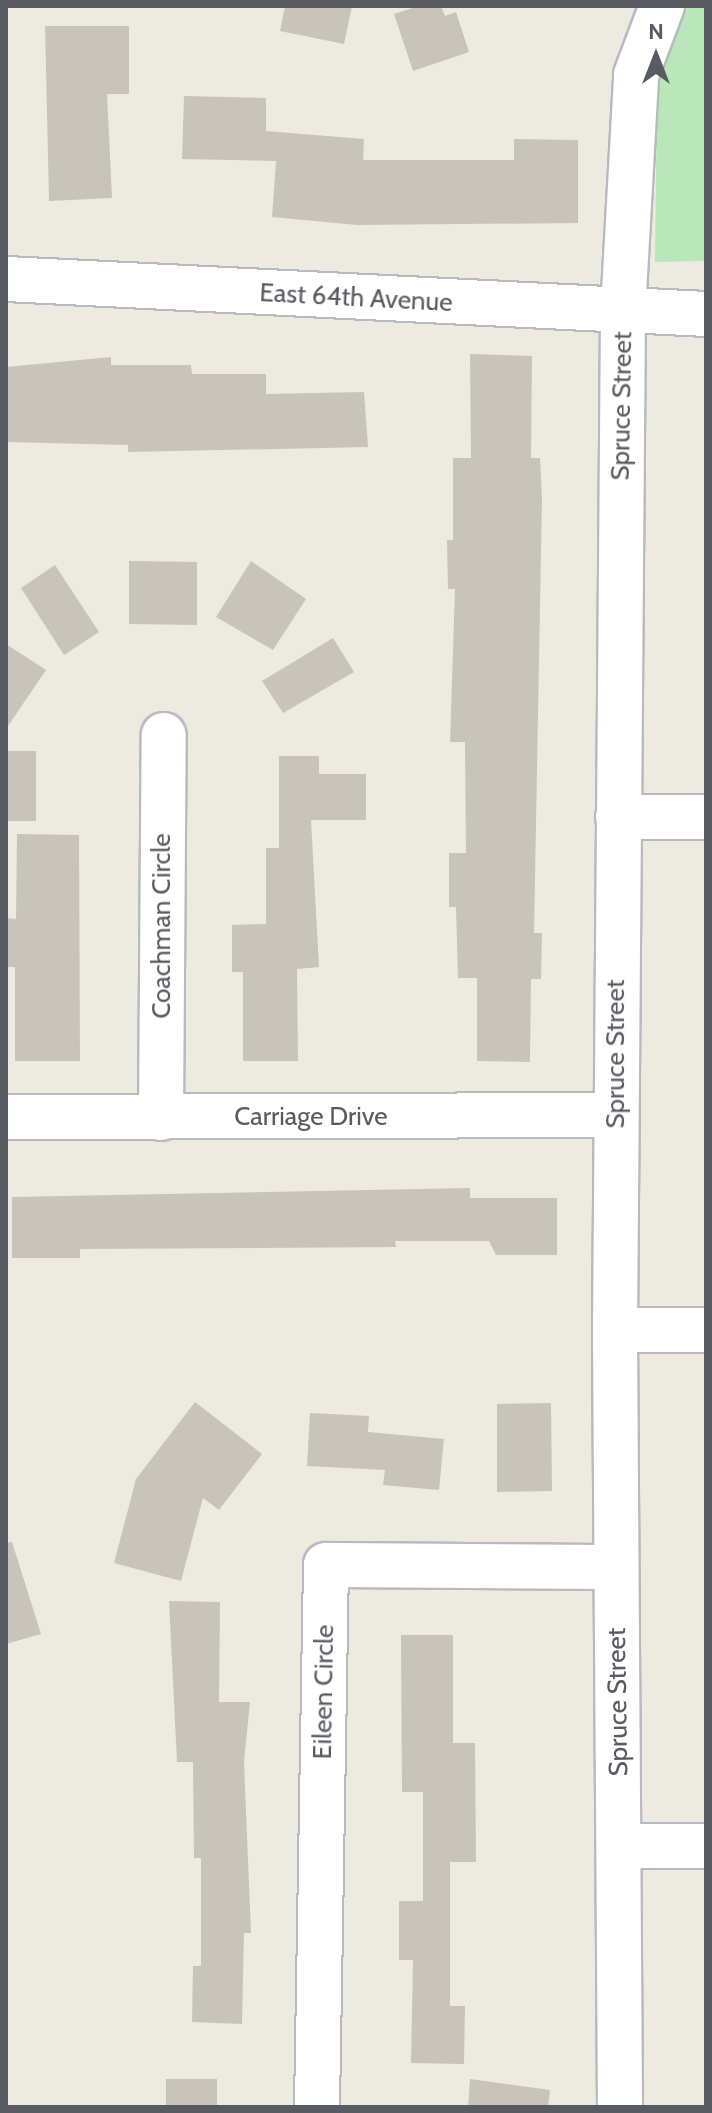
<!DOCTYPE html>
<style>
body{margin:0}
#map{position:relative;width:712px;height:2113px;overflow:hidden;background:#edeadf;font-family:Cabin,sans-serif}
div>[style]{position:absolute}
.green>*{inset:0;background:#b9e7ba}
.building>*{inset:0;background:#c8c4bc}
.roads{filter:drop-shadow(2px 0 #b7bac0) drop-shadow(-2px 0 #b7bac0) drop-shadow(0 2px #b7bac0) drop-shadow(0 -2px #b7bac0)}
.minor>*{height:44px;margin:-22px;padding:0 22px;transform-origin:22px;border-radius:22px;background:#fff}
span{translate:-50% -50%;white-space:nowrap;text-align:center;line-height:1.15;-webkit-text-stroke:7px #fff;paint-order:stroke}
.street-label{font-size:26px;color:#585c62}
.frame{position:absolute;inset:0;border:8px solid #585c62;pointer-events:none}
.north{position:absolute;left:616px;top:16px;width:80px;height:80px;-webkit-text-stroke:6px #fff;paint-order:stroke;rotate:0deg;font-size:22px;font-weight:700;line-height:32px;text-align:center;color:#585c62}
.north::after{content:'';display:block;margin:auto;width:28px;height:36px;background:#585c62;clip-path:polygon(50% 0,100% 100%,50% 72%,0 100%)}
</style>
<div id="map">
<div class="green">
<i style="clip-path:polygon(658px 6px,706px 6px,706px 261px,655px 262px)"></i>
</div>
<div class="building">
<i style="clip-path:polygon(285px 6px,352px 6px,344px 44px,280px 31px)"></i>
<i style="clip-path:polygon(419px 6px,441px 6px,445px 16px,456px 12px,469px 52px,413px 71px,394px 14px)"></i>
<i style="clip-path:polygon(45px 26px,129px 26px,129px 94px,107px 94px,112px 198px,49px 201px)"></i>
<i style="clip-path:polygon(184px 96px,266px 98px,266px 131px,364px 139px,363px 160px,514px 160px,514px 139px,578px 140px,578px 223px,357px 225px,272px 217px,276px 161px,182px 159px)"></i>
<i style="clip-path:polygon(470px 354px,532px 356px,531px 458px,540px 458px,542px 498px,534px 933px,542px 933px,541px 979px,531px 979px,530px 1062px,477px 1061px,477px 978px,458px 978px,456px 907px,449px 907px,449px 853px,466px 853px,465px 742px,450px 742px,455px 589px,448px 589px,447px 540px,453px 540px,453px 458px,471px 458px)"></i>
<i style="clip-path:polygon(111px 357px,111px 365px,191px 365px,192px 374px,266px 374px,266px 394px,364px 392px,368px 447px,128px 452px,128px 445px,6px 442px,6px 367px)"></i>
<i style="clip-path:polygon(129px 561px,197px 562px,197px 625px,129px 624px)"></i>
<i style="clip-path:polygon(251px 561px,306px 599px,273px 650px,216px 617px)"></i>
<i style="clip-path:polygon(55px 565px,99px 632px,64px 655px,21px 588px)"></i>
<i style="clip-path:polygon(333px 638px,354px 672px,283px 713px,262px 681px)"></i>
<i style="clip-path:polygon(6px 644px,46px 670px,6px 729px)"></i>
<i style="clip-path:polygon(6px 751px,36px 751px,36px 821px,6px 821px)"></i>
<i style="clip-path:polygon(279px 756px,319px 756px,319px 774px,366px 774px,366px 820px,311px 820px,319px 967px,297px 969px,298px 1061px,243px 1061px,243px 972px,232px 972px,232px 925px,266px 924px,266px 848px,279px 848px)"></i>
<i style="clip-path:polygon(17px 834px,79px 835px,80px 1061px,15px 1061px,15px 967px,6px 967px,6px 918px,16px 919px)"></i>
<i style="clip-path:polygon(470px 1188px,470px 1198px,557px 1198px,557px 1255px,496px 1255px,489px 1241px,395px 1241px,396px 1247px,80px 1249px,80px 1258px,12px 1258px,12px 1197px)"></i>
<i style="clip-path:polygon(195px 1402px,262px 1454px,219px 1510px,203px 1498px,181px 1581px,114px 1563px,136px 1479px)"></i>
<i style="clip-path:polygon(551px 1403px,552px 1491px,497px 1492px,497px 1404px)"></i>
<i style="clip-path:polygon(310px 1413px,369px 1416px,368px 1432px,444px 1439px,439px 1490px,383px 1485px,385px 1470px,307px 1466px)"></i>
<i style="clip-path:polygon(12px 1542px,41px 1634px,6px 1644px,6px 1543px)"></i>
<i style="clip-path:polygon(169px 1601px,220px 1602px,219px 1702px,250px 1702px,244px 1762px,251px 1933px,244px 1933px,242px 2024px,192px 2022px,193px 1966px,201px 1966px,201px 1858px,194px 1858px,193px 1762px,177px 1762px)"></i>
<i style="clip-path:polygon(401px 1635px,453px 1635px,453px 1743px,475px 1743px,476px 1862px,450px 1862px,450px 2006px,465px 2006px,464px 2064px,411px 2063px,413px 1960px,399px 1960px,399px 1901px,423px 1901px,423px 1792px,402px 1792px)"></i>
<i style="clip-path:polygon(166px 2079px,217px 2079px,217px 2107px,166px 2107px)"></i>
<i style="clip-path:polygon(470px 2079px,550px 2090px,548px 2107px,468px 2107px)"></i>
</div>
<div class="roads">
<div class="minor">
<i style="left:6px;top:279px;width:701px;rotate:2.86deg"></i>
<i style="left:618px;top:817px;width:88px"></i>
<i style="left:6px;top:1117px;width:610px;rotate:-0.19deg"></i>
<i style="left:161px;top:1118px;width:383px;rotate:-89.6deg"></i>
<i style="left:615px;top:1330px;width:91px"></i>
<i style="left:621px;top:1846px;width:85px"></i>
<i style="left:317px;top:2107px;width:542px;rotate:-89.05deg"></i>
<i style="left:326px;top:1565px;width:289px;rotate:0.4deg"></i>
<i style="left:620px;top:2107px;width:777px;rotate:-90.37deg"></i>
<i style="left:615px;top:1330px;width:1019px;rotate:-89.55deg"></i>
<i style="left:623px;top:311px;width:236px;rotate:-86.8deg"></i>
<i style="left:636px;top:75px;width:74px;rotate:-69.4deg"></i>
</div>
</div>
<div class="street-label">
<span style="left:356px;top:298px;rotate:3deg">East 64th Avenue</span>
<span style="left:622px;top:406px;rotate:-89deg">Spruce Street</span>
<span style="left:162px;top:926px;rotate:-90deg">Coachman Circle</span>
<span style="left:616px;top:1054px;rotate:-90deg">Spruce Street</span>
<span style="left:311px;top:1117px">Carriage Drive</span>
<span style="left:324px;top:1692px;rotate:-89deg">Eileen Circle</span>
<span style="left:618px;top:1702px;rotate:-91deg">Spruce Street</span>
</div>
<div class="frame"></div>
<div class="north">N</div>
</div>
